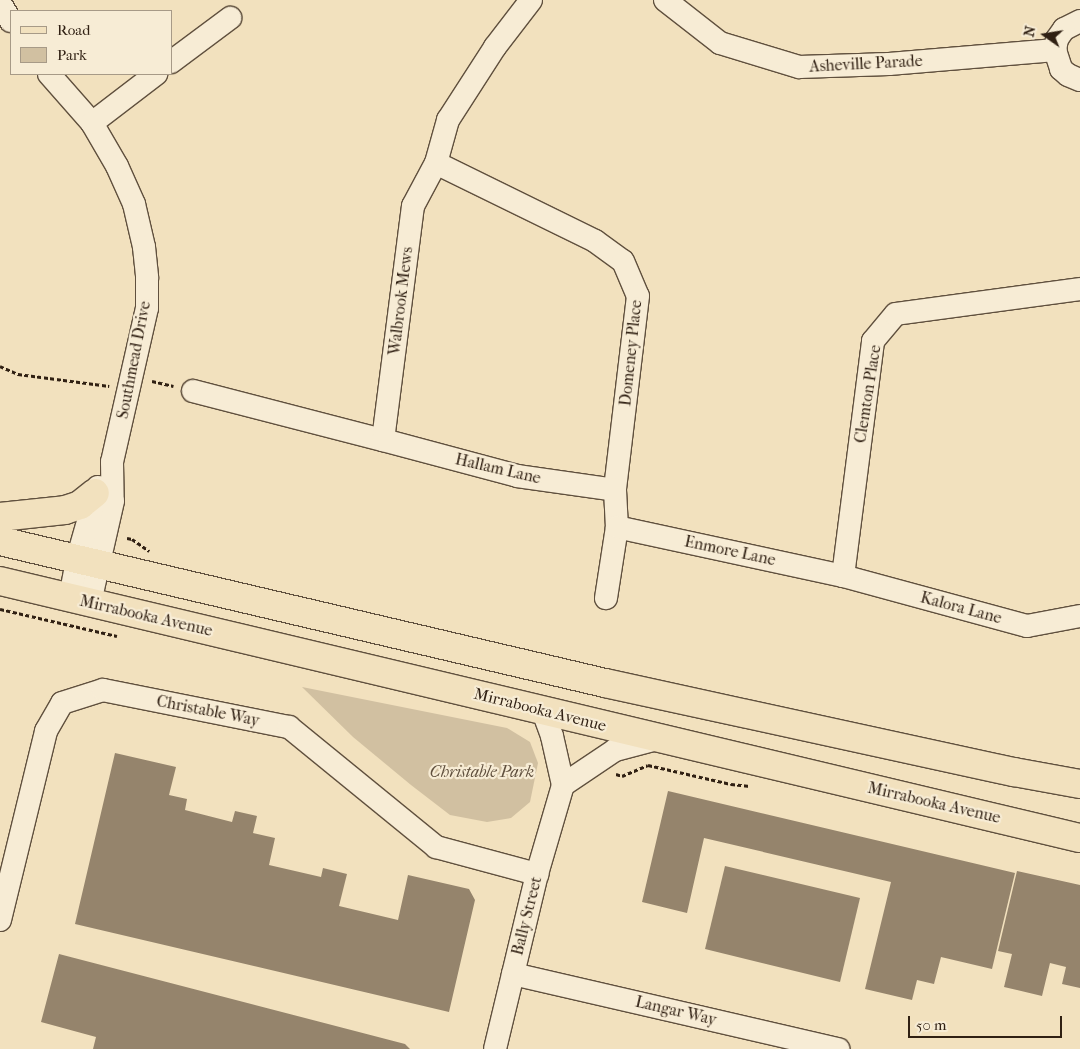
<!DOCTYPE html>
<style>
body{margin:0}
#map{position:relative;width:1080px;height:1049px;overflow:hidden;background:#f2e1be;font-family:"IM FELL French Canon",serif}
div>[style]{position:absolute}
.green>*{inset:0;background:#d1c0a1}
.building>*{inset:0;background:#95846c}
.path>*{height:3px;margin-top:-1.5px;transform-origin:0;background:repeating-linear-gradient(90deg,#302013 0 4px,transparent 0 6.5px)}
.roads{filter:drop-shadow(1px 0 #60503e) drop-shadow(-1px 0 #60503e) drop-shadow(0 1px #60503e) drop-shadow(0 -1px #60503e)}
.minor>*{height:22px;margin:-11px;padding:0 11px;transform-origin:11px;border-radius:11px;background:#f7ecd5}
.major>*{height:28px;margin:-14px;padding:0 14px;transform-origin:14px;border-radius:14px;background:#f2e1be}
span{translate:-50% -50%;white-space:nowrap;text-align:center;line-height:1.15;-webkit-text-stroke:4.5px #f7ecd5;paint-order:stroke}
.street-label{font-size:16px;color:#302013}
.park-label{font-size:16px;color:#60503e;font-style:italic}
.legend{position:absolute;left:10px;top:10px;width:162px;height:65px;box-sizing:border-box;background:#f7ecd5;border:1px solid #a79a87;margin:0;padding:6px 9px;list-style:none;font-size:15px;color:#302013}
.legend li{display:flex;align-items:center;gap:10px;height:25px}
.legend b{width:25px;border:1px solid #a79a87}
.north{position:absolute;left:1020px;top:10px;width:50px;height:50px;-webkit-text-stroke:4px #f7ecd5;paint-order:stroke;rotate:283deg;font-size:14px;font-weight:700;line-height:20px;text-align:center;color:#302013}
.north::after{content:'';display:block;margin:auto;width:18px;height:22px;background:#302013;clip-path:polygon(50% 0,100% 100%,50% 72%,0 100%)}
.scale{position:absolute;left:908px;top:1016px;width:154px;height:22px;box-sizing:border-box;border:2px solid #302013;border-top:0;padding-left:6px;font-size:15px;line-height:18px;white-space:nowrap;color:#302013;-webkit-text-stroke:4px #f7ecd5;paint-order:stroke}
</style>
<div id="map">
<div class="green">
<i style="clip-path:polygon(302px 687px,507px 728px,530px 742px,538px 763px,530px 802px,511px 818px,487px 822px,450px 815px,411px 785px,353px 737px)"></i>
</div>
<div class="building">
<i style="clip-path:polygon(115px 753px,176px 767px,169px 795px,187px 799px,185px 810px,232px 822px,235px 811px,257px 816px,253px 833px,275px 838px,269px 865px,321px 877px,323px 868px,347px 874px,339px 906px,398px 920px,408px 875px,469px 889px,475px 900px,449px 1012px,75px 924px)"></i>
<i style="clip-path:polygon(668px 791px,1015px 873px,992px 969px,941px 957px,934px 984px,917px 980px,912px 1000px,865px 989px,891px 882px,704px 838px,687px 913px,642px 902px)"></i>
<i style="clip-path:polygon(725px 866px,860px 898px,840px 982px,705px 949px)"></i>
<i style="clip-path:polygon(1017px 871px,1080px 885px,1080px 988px,1062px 984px,1066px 967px,1050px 963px,1042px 996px,1004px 987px,1012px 954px,998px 951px)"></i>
<i style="clip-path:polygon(59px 954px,405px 1044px,410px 1049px,93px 1049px,96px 1037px,41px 1022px)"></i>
</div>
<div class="path">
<i style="left:0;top:366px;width:20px;rotate:24deg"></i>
<i style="left:18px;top:374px;width:92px;rotate:7.5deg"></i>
<i style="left:152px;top:381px;width:22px;rotate:13deg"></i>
<i style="left:127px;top:538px;width:5px;rotate:11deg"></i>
<i style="left:132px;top:539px;width:21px;rotate:35deg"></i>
<i style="left:0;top:609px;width:120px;rotate:13deg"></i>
<i style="left:616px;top:774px;width:6px;rotate:18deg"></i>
<i style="left:622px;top:776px;width:28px;rotate:-23deg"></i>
<i style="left:648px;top:765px;width:85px;rotate:12.9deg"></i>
<i style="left:731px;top:784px;width:19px;rotate:6deg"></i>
</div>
<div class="roads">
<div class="minor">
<i style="left:665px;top:0;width:70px;rotate:38deg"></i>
<i style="left:720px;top:43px;width:83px;rotate:16.9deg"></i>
<i style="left:799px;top:67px;width:90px;rotate:-1.9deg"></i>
<i style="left:889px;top:64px;width:167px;rotate:-4.8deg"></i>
<i style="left:0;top:3px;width:21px;rotate:59deg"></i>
<i style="left:1080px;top:21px;width:18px;rotate:153deg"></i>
<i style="left:1064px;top:29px;width:12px;rotate:125deg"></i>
<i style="left:1057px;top:39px;width:11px;rotate:100deg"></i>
<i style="left:1055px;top:50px;width:20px;rotate:72deg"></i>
<i style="left:1061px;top:69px;width:9px;rotate:41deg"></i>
<i style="left:1068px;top:75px;width:13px;rotate:23deg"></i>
<i style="left:171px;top:62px;width:74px;rotate:-36.7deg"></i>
<i style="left:49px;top:74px;width:65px;rotate:48.7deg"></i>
<i style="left:92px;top:123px;width:50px;rotate:59.8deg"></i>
<i style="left:117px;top:166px;width:42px;rotate:65.9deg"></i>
<i style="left:134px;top:204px;width:44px;rotate:76.9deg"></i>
<i style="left:144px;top:247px;width:31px;rotate:84deg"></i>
<i style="left:147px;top:278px;width:30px;rotate:90deg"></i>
<i style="left:147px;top:308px;width:158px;rotate:102.8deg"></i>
<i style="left:112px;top:462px;width:39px;rotate:89deg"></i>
<i style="left:113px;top:501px;width:104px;rotate:102.8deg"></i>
<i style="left:92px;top:123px;width:81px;rotate:-37.4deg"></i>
<i style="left:436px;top:163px;width:177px;rotate:26.1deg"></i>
<i style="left:595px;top:241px;width:34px;rotate:36deg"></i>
<i style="left:623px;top:261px;width:38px;rotate:67deg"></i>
<i style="left:638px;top:296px;width:195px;rotate:96.8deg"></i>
<i style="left:615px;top:490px;width:37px;rotate:87deg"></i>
<i style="left:617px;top:527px;width:72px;rotate:98.8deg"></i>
<i style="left:193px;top:391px;width:196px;rotate:14.5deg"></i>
<i style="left:383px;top:440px;width:236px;rotate:-82.7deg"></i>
<i style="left:413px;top:206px;width:49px;rotate:-61.9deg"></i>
<i style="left:436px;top:163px;width:45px;rotate:-74.4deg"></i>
<i style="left:448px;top:120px;width:87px;rotate:-57.2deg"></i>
<i style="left:495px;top:47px;width:59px;rotate:-52.5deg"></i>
<i style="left:383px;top:440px;width:139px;rotate:15deg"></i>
<i style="left:517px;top:476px;width:99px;rotate:8.1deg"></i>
<i style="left:617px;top:527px;width:231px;rotate:12.2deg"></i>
<i style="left:843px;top:576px;width:191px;rotate:15.2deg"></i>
<i style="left:1027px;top:626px;width:54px;rotate:-10.7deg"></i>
<i style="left:843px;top:576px;width:237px;rotate:-82.7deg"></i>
<i style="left:873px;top:341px;width:35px;rotate:-50deg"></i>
<i style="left:896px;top:314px;width:186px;rotate:-7.7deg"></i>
<i style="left:70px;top:597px;width:38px;rotate:-79deg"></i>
<i style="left:77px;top:560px;width:76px;rotate:-74deg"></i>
<i style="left:563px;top:785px;width:63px;rotate:-33.9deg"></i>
<i style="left:615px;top:750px;width:43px;rotate:-14.7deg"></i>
<i style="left:0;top:920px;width:195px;rotate:-76.3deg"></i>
<i style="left:46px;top:731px;width:32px;rotate:-60deg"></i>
<i style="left:62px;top:703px;width:43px;rotate:-17.6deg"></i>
<i style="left:103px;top:690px;width:190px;rotate:11.3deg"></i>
<i style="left:289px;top:727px;width:190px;rotate:39.2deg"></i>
<i style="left:436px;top:847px;width:105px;rotate:15deg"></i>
<i style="left:513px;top:974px;width:334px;rotate:13deg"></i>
<i style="left:495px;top:1049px;width:180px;rotate:-76.5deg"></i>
<i style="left:537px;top:874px;width:93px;rotate:-73.7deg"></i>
<i style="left:563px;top:785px;width:50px;rotate:-102.7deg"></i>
<i style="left:552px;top:736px;width:27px;rotate:-110deg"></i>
</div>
<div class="major">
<i style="left:0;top:517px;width:65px;rotate:-6.1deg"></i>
<i style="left:65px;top:510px;width:16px;rotate:-18deg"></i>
<i style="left:80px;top:505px;width:19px;rotate:-39deg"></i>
<i style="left:0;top:541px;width:621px;rotate:13.21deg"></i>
<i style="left:605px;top:683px;width:419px;rotate:12.3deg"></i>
<i style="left:1014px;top:772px;width:67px;rotate:10.3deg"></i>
<i style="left:0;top:581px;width:1110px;rotate:13.39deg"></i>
</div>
</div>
<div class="street-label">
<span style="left:866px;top:64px;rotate:-3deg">Asheville Parade</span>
<span style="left:401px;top:301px;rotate:-83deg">Walbrook Mews</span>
<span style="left:631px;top:353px;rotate:-84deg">Domeney Place</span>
<span style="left:134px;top:360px;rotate:-79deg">Southmead Drive</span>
<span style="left:868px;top:394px;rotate:-81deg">Clemton Place</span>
<span style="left:498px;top:469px;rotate:13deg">Hallam Lane</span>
<span style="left:730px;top:551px;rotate:12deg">Enmore Lane</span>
<span style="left:961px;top:608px;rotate:15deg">Kalora Lane</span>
<span style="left:146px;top:616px;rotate:13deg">Mirrabooka Avenue</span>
<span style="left:540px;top:710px;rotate:14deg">Mirrabooka Avenue</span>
<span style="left:208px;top:711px;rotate:11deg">Christable Way</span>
<span style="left:934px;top:803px;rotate:13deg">Mirrabooka Avenue</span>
<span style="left:527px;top:916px;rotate:-76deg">Bally Street</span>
<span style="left:676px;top:1011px;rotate:13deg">Langar Way</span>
</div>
<div class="park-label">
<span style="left:482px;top:772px">Christable Park</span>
</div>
<ul class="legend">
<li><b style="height:6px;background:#f2e1be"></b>Road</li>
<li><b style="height:14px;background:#d1c0a1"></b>Park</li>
</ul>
<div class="north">N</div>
<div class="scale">50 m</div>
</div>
